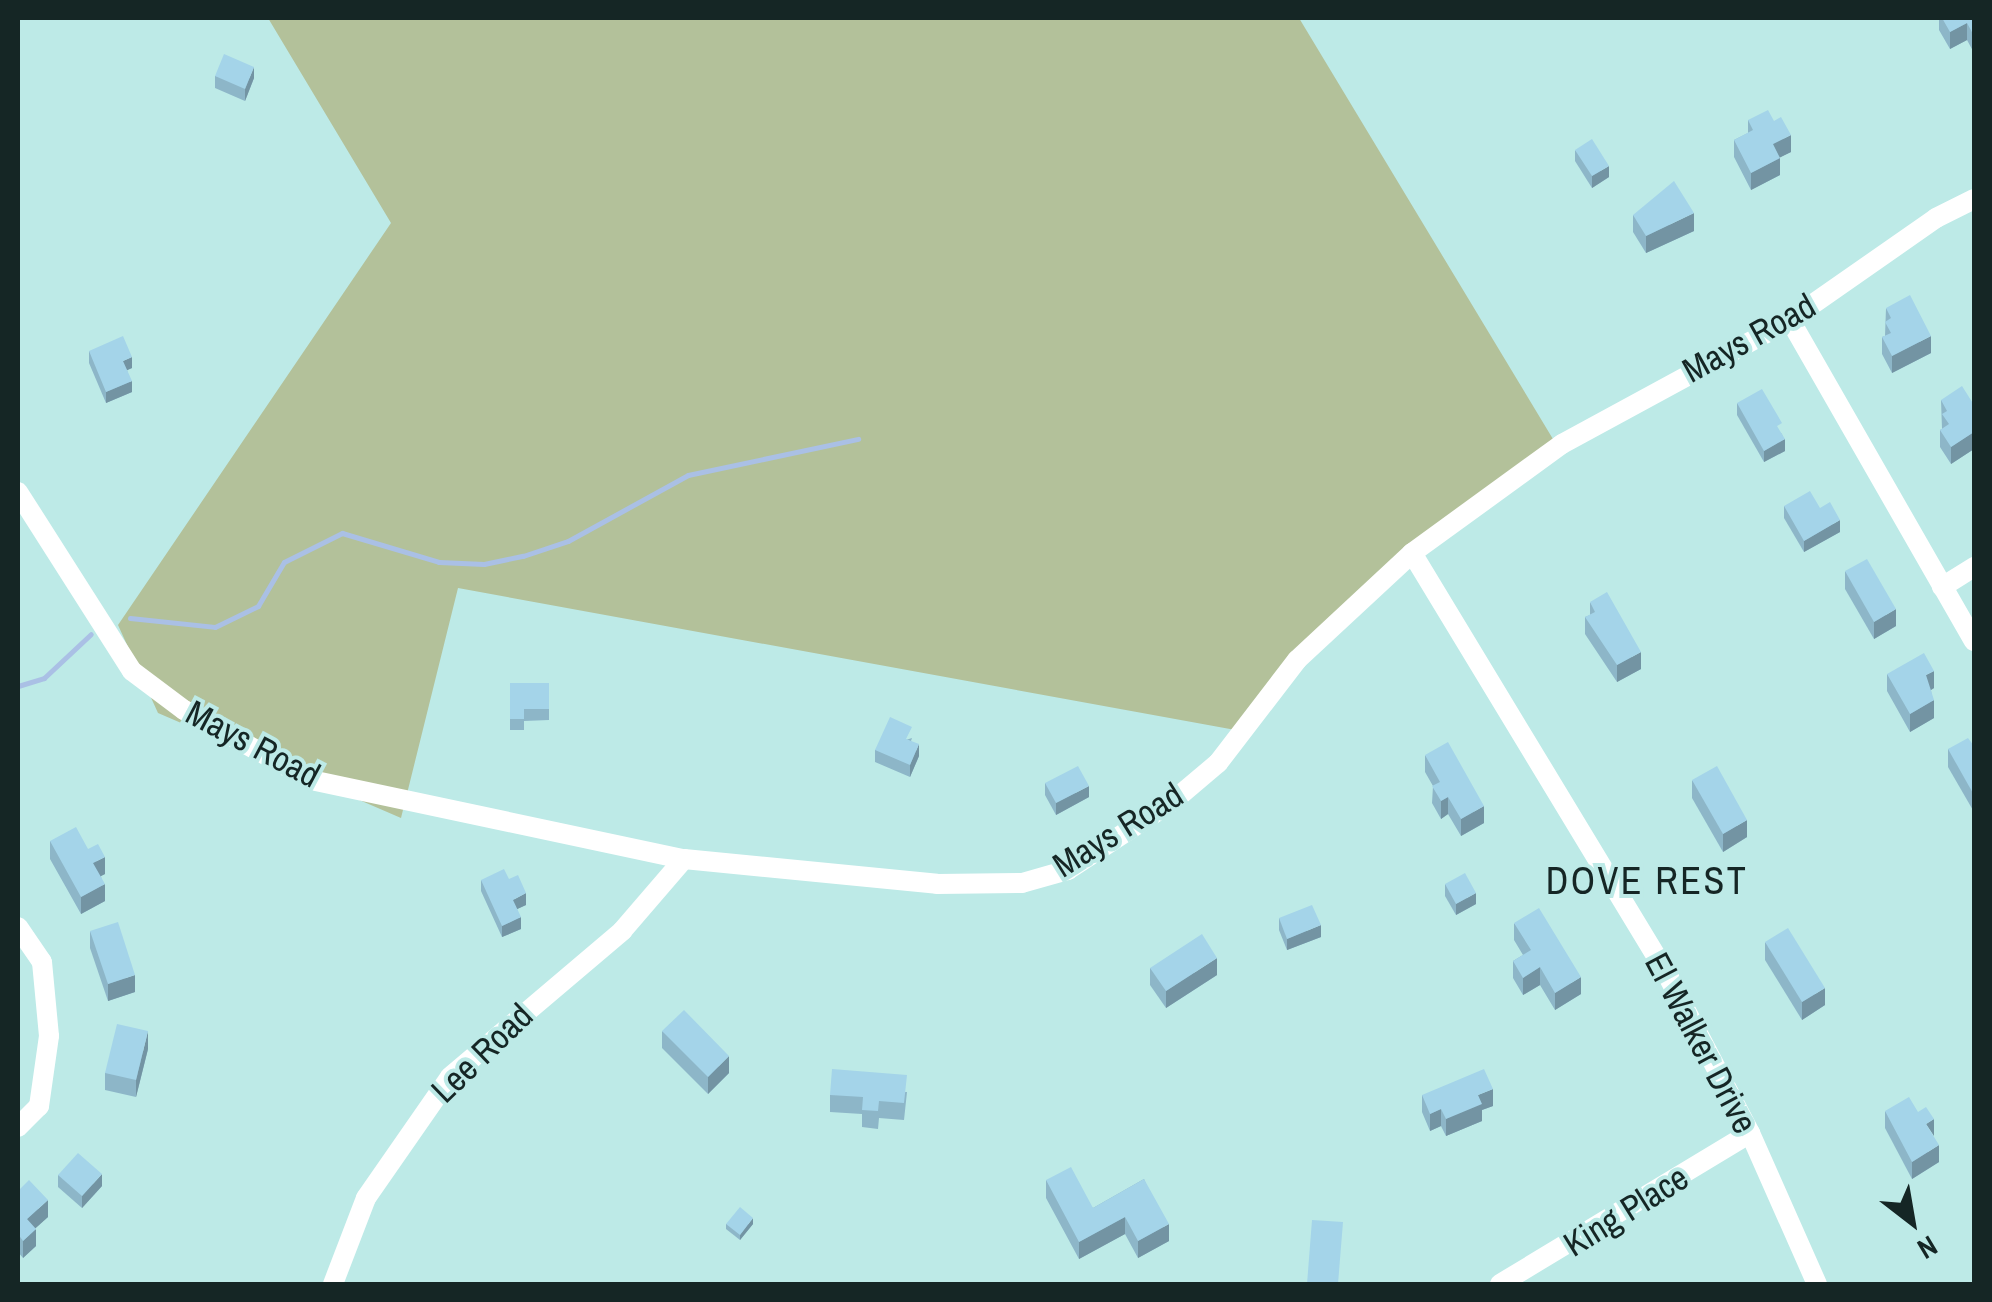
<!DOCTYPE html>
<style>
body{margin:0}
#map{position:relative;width:1992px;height:1302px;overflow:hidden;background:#bdeae7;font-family:"Archivo Narrow",sans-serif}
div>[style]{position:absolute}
.green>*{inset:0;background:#b3c19a}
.stream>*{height:5px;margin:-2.5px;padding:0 2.5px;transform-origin:2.5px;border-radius:2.5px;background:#aac0e5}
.minor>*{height:20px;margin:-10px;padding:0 10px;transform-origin:10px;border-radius:10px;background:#fff}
.wall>*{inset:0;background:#8db6c8}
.shaded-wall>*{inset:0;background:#7394a3}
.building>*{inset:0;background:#a4d4e9}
span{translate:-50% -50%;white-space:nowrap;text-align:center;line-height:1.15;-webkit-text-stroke:8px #bdeae7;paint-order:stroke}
.street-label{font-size:35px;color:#152625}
.neighbourhood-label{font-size:38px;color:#152625;letter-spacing:2.5px}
.frame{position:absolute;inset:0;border:20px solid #152625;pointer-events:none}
.north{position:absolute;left:1862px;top:1172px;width:100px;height:100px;-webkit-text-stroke:8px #bdeae7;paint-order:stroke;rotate:149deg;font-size:28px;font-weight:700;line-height:40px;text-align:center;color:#152625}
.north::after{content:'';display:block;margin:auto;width:35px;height:45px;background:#152625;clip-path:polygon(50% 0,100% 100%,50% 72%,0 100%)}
</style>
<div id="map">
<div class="green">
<i style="clip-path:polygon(268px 18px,1299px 18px,1562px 454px,1339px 617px,1241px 731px,458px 588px,401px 818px,158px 713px,118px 625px,391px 223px)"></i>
</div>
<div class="stream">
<i style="left:130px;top:618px;width:85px;rotate:6deg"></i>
<i style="left:215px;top:627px;width:48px;rotate:-26deg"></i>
<i style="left:258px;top:606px;width:51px;rotate:-59.4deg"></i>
<i style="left:284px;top:562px;width:65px;rotate:-26.6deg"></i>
<i style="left:342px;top:533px;width:101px;rotate:16.6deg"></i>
<i style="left:439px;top:562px;width:45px;rotate:2.5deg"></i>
<i style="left:484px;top:564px;width:40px;rotate:-12deg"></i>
<i style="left:523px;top:556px;width:47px;rotate:-18.4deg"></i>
<i style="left:568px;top:541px;width:137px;rotate:-28.8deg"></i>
<i style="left:688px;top:475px;width:174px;rotate:-12deg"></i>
<i style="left:18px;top:686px;width:27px;rotate:-17deg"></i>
<i style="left:44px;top:678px;width:64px;rotate:-43.1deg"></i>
</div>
<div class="minor">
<i style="left:1790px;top:320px;width:370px;rotate:60.2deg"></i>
<i style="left:18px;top:492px;width:212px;rotate:57.5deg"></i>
<i style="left:132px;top:671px;width:65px;rotate:36.9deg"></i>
<i style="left:184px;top:710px;width:145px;rotate:28.9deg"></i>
<i style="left:311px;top:780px;width:381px;rotate:12deg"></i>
<i style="left:684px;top:859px;width:254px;rotate:5.6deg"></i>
<i style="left:937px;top:884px;width:85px;rotate:-0.7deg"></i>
<i style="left:1022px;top:883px;width:48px;rotate:-15.8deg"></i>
<i style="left:1068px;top:870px;width:126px;rotate:-33.3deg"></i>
<i style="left:1173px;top:801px;width:59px;rotate:-40.2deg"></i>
<i style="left:1218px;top:763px;width:130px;rotate:-52.5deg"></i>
<i style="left:1297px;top:660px;width:157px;rotate:-42.9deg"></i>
<i style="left:1412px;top:553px;width:185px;rotate:-36deg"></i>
<i style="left:1562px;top:444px;width:260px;rotate:-28.5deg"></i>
<i style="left:1790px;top:320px;width:178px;rotate:-34.9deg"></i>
<i style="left:1936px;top:218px;width:42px;rotate:-26.6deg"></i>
<i style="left:1412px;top:553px;width:497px;rotate:58.8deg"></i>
<i style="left:1669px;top:978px;width:175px;rotate:62.4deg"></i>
<i style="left:1750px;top:1133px;width:165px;rotate:66.1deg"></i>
<i style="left:1942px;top:587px;width:38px;rotate:-32deg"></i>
<i style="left:18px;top:927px;width:42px;rotate:55.6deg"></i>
<i style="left:42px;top:962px;width:74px;rotate:84.6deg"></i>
<i style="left:49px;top:1036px;width:71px;rotate:98.1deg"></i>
<i style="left:39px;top:1106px;width:30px;rotate:135deg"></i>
<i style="left:333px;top:1284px;width:92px;rotate:-69deg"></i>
<i style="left:366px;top:1198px;width:147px;rotate:-55.2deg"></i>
<i style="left:450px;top:1077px;width:226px;rotate:-40.3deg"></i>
<i style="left:622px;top:931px;width:95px;rotate:-49.3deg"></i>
<i style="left:1500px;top:1284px;width:292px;rotate:-31.1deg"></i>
</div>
<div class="wall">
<i style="clip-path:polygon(1939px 18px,1974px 18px,1974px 50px,1973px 51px,1967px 40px,1950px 49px,1939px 30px)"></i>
<i style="clip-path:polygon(215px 76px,254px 78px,245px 101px,215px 88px)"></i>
<i style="clip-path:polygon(1748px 120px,1774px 121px,1791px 152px,1780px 157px,1780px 175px,1751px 190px,1734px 157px,1734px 140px,1748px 133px)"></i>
<i style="clip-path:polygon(1575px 150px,1609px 177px,1592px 188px,1575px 161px)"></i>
<i style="clip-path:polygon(1633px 215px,1694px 231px,1646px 253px,1633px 232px)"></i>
<i style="clip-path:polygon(1886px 308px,1931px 353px,1892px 373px,1882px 354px,1882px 337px,1885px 336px)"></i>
<i style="clip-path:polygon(89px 351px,132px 368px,127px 370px,132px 392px,106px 403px,89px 363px)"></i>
<i style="clip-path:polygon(1941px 400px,1974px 405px,1974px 449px,1951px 464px,1940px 447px,1940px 430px,1942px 429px)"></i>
<i style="clip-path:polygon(1737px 403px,1782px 434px,1785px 451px,1764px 462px,1737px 415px)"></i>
<i style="clip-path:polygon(1784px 506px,1820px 508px,1840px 532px,1804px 552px,1784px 518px)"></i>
<i style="clip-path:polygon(1845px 571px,1896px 626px,1874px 639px,1845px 589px)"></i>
<i style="clip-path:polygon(1590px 602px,1641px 669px,1617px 682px,1585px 634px,1585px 617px,1590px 615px)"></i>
<i style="clip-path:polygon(1887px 674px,1934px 688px,1931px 690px,1934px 718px,1910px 732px,1887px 691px)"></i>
<i style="clip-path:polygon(510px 683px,549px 683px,549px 720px,524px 721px,524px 730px,510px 730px)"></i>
<i style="clip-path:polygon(912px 738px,911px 741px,919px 756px,910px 777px,875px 762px,875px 750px)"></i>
<i style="clip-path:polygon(1974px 746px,1974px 812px,1948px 767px,1948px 749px)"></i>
<i style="clip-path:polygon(1425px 755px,1484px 823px,1461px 836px,1448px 814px,1441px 819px,1432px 803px,1433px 786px,1425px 772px)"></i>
<i style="clip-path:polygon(1692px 780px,1747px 837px,1723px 852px,1692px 798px)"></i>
<i style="clip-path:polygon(1045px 783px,1089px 797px,1056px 815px,1045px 795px)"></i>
<i style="clip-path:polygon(50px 841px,88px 849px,105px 874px,101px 876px,105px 901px,81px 914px,50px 859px)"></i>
<i style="clip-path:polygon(481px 880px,526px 905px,517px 909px,521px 929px,502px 937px,481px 891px)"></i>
<i style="clip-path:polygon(1445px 884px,1476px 904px,1456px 915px,1445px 896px)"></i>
<i style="clip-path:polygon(1279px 918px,1321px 937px,1287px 950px,1279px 930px)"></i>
<i style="clip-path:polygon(1514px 923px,1581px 994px,1555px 1010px,1540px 985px,1523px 995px,1513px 978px,1513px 961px,1523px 955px,1514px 940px)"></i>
<i style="clip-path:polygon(90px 931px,135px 992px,108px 1001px,90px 948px)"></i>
<i style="clip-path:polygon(1765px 942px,1825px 1005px,1802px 1020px,1765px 960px)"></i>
<i style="clip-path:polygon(1150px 968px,1217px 975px,1166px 1008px,1150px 985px)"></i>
<i style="clip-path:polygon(662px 1031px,729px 1073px,708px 1094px,662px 1048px)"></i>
<i style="clip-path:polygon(148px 1049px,136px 1097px,105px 1090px,105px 1073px)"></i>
<i style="clip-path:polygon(907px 1092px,904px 1120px,879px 1118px,878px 1129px,862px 1127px,862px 1114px,830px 1112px,830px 1095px)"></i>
<i style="clip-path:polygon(1422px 1095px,1493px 1106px,1482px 1110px,1482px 1121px,1446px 1136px,1441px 1126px,1430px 1131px,1422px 1112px)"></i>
<i style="clip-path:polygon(1885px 1111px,1939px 1162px,1912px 1179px,1885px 1128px)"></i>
<i style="clip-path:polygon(58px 1175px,102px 1186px,82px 1208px,58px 1187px)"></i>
<i style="clip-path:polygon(1144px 1179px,1169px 1241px,1138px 1258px,1125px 1234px,1079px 1259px,1046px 1198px,1046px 1180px,1093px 1208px)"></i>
<i style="clip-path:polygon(18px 1191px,48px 1217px,35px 1228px,36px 1246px,23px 1258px,18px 1252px)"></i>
<i style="clip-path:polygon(726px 1224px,753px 1224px,740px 1240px,726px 1229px)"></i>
</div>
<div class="shaded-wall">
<i style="clip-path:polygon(1967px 23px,1967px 40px,1950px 49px,1950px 32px)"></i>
<i style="clip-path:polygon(254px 67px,254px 78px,245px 101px,245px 89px)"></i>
<i style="clip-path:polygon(1791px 135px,1791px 152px,1773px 161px,1773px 144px)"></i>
<i style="clip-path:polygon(1780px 158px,1780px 175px,1751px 190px,1751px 173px)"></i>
<i style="clip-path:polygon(1609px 166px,1609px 177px,1592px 188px,1592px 176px)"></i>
<i style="clip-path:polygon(1694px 213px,1694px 231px,1646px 253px,1646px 236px)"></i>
<i style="clip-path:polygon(1931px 336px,1931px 353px,1892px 373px,1892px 356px)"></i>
<i style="clip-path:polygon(132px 357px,132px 368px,123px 372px,123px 361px)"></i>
<i style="clip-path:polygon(132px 381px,132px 392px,106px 403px,106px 392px)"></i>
<i style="clip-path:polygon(1974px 432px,1974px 449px,1951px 464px,1951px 447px)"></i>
<i style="clip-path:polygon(1785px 439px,1785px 451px,1764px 462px,1764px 451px)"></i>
<i style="clip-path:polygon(1840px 520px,1840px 532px,1804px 552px,1804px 541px)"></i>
<i style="clip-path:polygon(1896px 609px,1896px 626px,1874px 639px,1874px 622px)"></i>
<i style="clip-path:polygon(1641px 652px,1641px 669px,1617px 682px,1617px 665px)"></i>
<i style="clip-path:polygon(1934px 671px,1934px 688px,1926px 693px,1926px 675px)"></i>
<i style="clip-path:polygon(1934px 700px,1934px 718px,1910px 732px,1910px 714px)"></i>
<i style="clip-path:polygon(919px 744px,919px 756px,910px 777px,910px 765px)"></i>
<i style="clip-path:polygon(1089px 786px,1089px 797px,1056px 815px,1056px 803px)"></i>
<i style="clip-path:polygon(1448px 797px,1448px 814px,1441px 819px,1441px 801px)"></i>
<i style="clip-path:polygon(1484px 806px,1484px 823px,1461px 836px,1461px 819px)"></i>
<i style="clip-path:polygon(1747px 820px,1747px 837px,1723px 852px,1723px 834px)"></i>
<i style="clip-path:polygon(105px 857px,105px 874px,93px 880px,93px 863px)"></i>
<i style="clip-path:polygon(105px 884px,105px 901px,81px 914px,81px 897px)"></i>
<i style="clip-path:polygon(526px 893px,526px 905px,513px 911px,513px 900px)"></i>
<i style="clip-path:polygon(1476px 893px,1476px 904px,1456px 915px,1456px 904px)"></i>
<i style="clip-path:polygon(521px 917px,521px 929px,502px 937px,502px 926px)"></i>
<i style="clip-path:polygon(1321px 925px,1321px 937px,1287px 950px,1287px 939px)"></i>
<i style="clip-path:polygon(1217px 958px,1217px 975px,1166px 1008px,1166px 991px)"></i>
<i style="clip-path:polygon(1540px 967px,1540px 985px,1523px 995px,1523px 978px)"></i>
<i style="clip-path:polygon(135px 975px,135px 992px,108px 1001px,108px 984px)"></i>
<i style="clip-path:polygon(1581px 977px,1581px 994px,1555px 1010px,1555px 993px)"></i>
<i style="clip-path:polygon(1825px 988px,1825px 1005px,1802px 1020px,1802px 1002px)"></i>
<i style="clip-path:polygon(148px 1031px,148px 1049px,136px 1097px,136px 1080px)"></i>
<i style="clip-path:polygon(729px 1056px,729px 1073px,708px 1094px,708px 1077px)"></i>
<i style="clip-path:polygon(1493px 1089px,1493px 1106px,1482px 1110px,1482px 1121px,1446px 1136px,1446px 1119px,1478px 1095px)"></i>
<i style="clip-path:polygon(1441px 1109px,1441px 1126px,1430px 1131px,1430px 1114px)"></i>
<i style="clip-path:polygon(1934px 1119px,1934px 1136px,1926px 1124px)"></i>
<i style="clip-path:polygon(1939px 1145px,1939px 1162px,1912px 1179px,1912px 1162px)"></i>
<i style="clip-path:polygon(102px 1174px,102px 1186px,82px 1208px,82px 1196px)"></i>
<i style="clip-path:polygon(48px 1200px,48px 1217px,27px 1236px,27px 1219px)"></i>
<i style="clip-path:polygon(1125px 1217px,1125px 1234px,1079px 1259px,1079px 1242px)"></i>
<i style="clip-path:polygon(753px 1218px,753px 1224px,740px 1240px,740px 1235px)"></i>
<i style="clip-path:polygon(1169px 1224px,1169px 1241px,1138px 1258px,1138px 1241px)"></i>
<i style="clip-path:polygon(36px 1229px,36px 1246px,23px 1258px,23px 1241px)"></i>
</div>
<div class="building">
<i style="clip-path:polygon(1942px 18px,1974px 18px,1974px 33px,1973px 34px,1967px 23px,1950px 32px)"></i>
<i style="clip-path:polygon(224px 54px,254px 67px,245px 89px,215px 76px)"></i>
<i style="clip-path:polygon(1768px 110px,1774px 121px,1781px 117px,1791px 135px,1773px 144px,1780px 158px,1751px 173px,1734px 140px,1753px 130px,1748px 120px)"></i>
<i style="clip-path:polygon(1592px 139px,1609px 166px,1592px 176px,1575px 150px)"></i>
<i style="clip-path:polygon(1674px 181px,1694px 213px,1646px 236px,1633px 215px)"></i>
<i style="clip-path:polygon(1910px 295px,1931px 336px,1892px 356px,1882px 337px,1891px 333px,1885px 322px,1891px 318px,1886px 308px)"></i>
<i style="clip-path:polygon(123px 336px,132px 357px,123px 361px,132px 381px,106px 392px,89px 351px)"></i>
<i style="clip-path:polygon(1962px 386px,1974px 405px,1974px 432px,1951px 447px,1940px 430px,1949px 424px,1942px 414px,1947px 411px,1941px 400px)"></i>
<i style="clip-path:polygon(1762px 389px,1782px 423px,1777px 426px,1785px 439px,1764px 451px,1737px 403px)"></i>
<i style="clip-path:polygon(1810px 491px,1820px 508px,1830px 502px,1840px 520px,1804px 541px,1784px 506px)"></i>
<i style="clip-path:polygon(1867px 559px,1896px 609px,1874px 622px,1845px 571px)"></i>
<i style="clip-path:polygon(1607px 592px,1641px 652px,1617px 665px,1585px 617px,1595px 612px,1590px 602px)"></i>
<i style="clip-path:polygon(1924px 653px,1934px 671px,1926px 675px,1934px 700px,1910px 714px,1887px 674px)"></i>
<i style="clip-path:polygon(510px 683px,549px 683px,549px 709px,524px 709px,524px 719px,510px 719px)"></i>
<i style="clip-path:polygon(890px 717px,912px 727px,906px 739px,919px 744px,910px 765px,875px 750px)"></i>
<i style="clip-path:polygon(1968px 738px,1974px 746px,1974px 795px,1948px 749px)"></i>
<i style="clip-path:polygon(1448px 742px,1484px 806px,1461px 819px,1448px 797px,1441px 801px,1432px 786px,1440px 782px,1425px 755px)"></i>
<i style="clip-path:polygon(1078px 766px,1089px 786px,1056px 803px,1045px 783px)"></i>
<i style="clip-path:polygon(1717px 766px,1747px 820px,1723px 834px,1692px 780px)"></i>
<i style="clip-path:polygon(76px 827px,88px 849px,98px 844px,105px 857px,93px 863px,105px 884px,81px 897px,50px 841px)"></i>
<i style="clip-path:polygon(504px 869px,509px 879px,518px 875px,526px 893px,513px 900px,521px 917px,502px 926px,481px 880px)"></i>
<i style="clip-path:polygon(1465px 873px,1476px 893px,1456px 904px,1445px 884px)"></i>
<i style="clip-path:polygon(1312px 905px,1321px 925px,1287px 939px,1279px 918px)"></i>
<i style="clip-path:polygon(1539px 908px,1581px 977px,1555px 993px,1540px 967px,1523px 978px,1513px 961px,1531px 950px,1514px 923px)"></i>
<i style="clip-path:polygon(118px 922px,135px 975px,108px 984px,90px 931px)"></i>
<i style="clip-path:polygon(1788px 928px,1825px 988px,1802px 1002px,1765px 942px)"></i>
<i style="clip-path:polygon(1202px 934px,1217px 958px,1166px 991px,1150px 968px)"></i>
<i style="clip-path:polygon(684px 1010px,729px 1056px,708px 1077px,662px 1031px)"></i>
<i style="clip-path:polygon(117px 1024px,148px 1031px,136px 1080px,105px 1073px)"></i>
<i style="clip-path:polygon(832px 1069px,907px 1075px,904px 1103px,879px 1101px,878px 1111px,862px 1110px,863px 1097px,830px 1095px)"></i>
<i style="clip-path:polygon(1484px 1069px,1493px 1089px,1478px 1095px,1482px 1104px,1446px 1119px,1441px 1109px,1430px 1114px,1422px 1095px)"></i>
<i style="clip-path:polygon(1909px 1097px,1918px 1112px,1926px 1107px,1934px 1119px,1926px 1124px,1939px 1145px,1912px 1162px,1885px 1111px)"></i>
<i style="clip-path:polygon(78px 1153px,102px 1174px,82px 1196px,58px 1175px)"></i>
<i style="clip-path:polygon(1071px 1167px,1093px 1208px,1144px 1179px,1169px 1224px,1138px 1241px,1125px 1217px,1079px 1242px,1046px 1180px)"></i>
<i style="clip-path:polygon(29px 1180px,48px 1200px,27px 1219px,36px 1229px,23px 1241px,18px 1234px,18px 1191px)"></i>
<i style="clip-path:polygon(740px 1207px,753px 1218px,740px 1235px,726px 1224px)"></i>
<i style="clip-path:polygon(1312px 1220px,1343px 1222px,1338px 1284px,1307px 1284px)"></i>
</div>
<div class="street-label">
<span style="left:1749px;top:338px;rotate:-29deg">Mays Road</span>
<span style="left:253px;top:744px;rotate:28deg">Mays Road</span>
<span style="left:1118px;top:830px;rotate:-32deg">Mays Road</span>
<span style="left:1701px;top:1043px;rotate:62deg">El Walker Drive</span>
<span style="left:482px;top:1053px;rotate:-44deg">Lee Road</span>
<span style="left:1626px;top:1211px;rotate:-32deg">King Place</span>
</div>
<div class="neighbourhood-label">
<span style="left:1647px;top:881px">DOVE REST</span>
</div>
<div class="frame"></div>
<div class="north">N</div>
</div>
